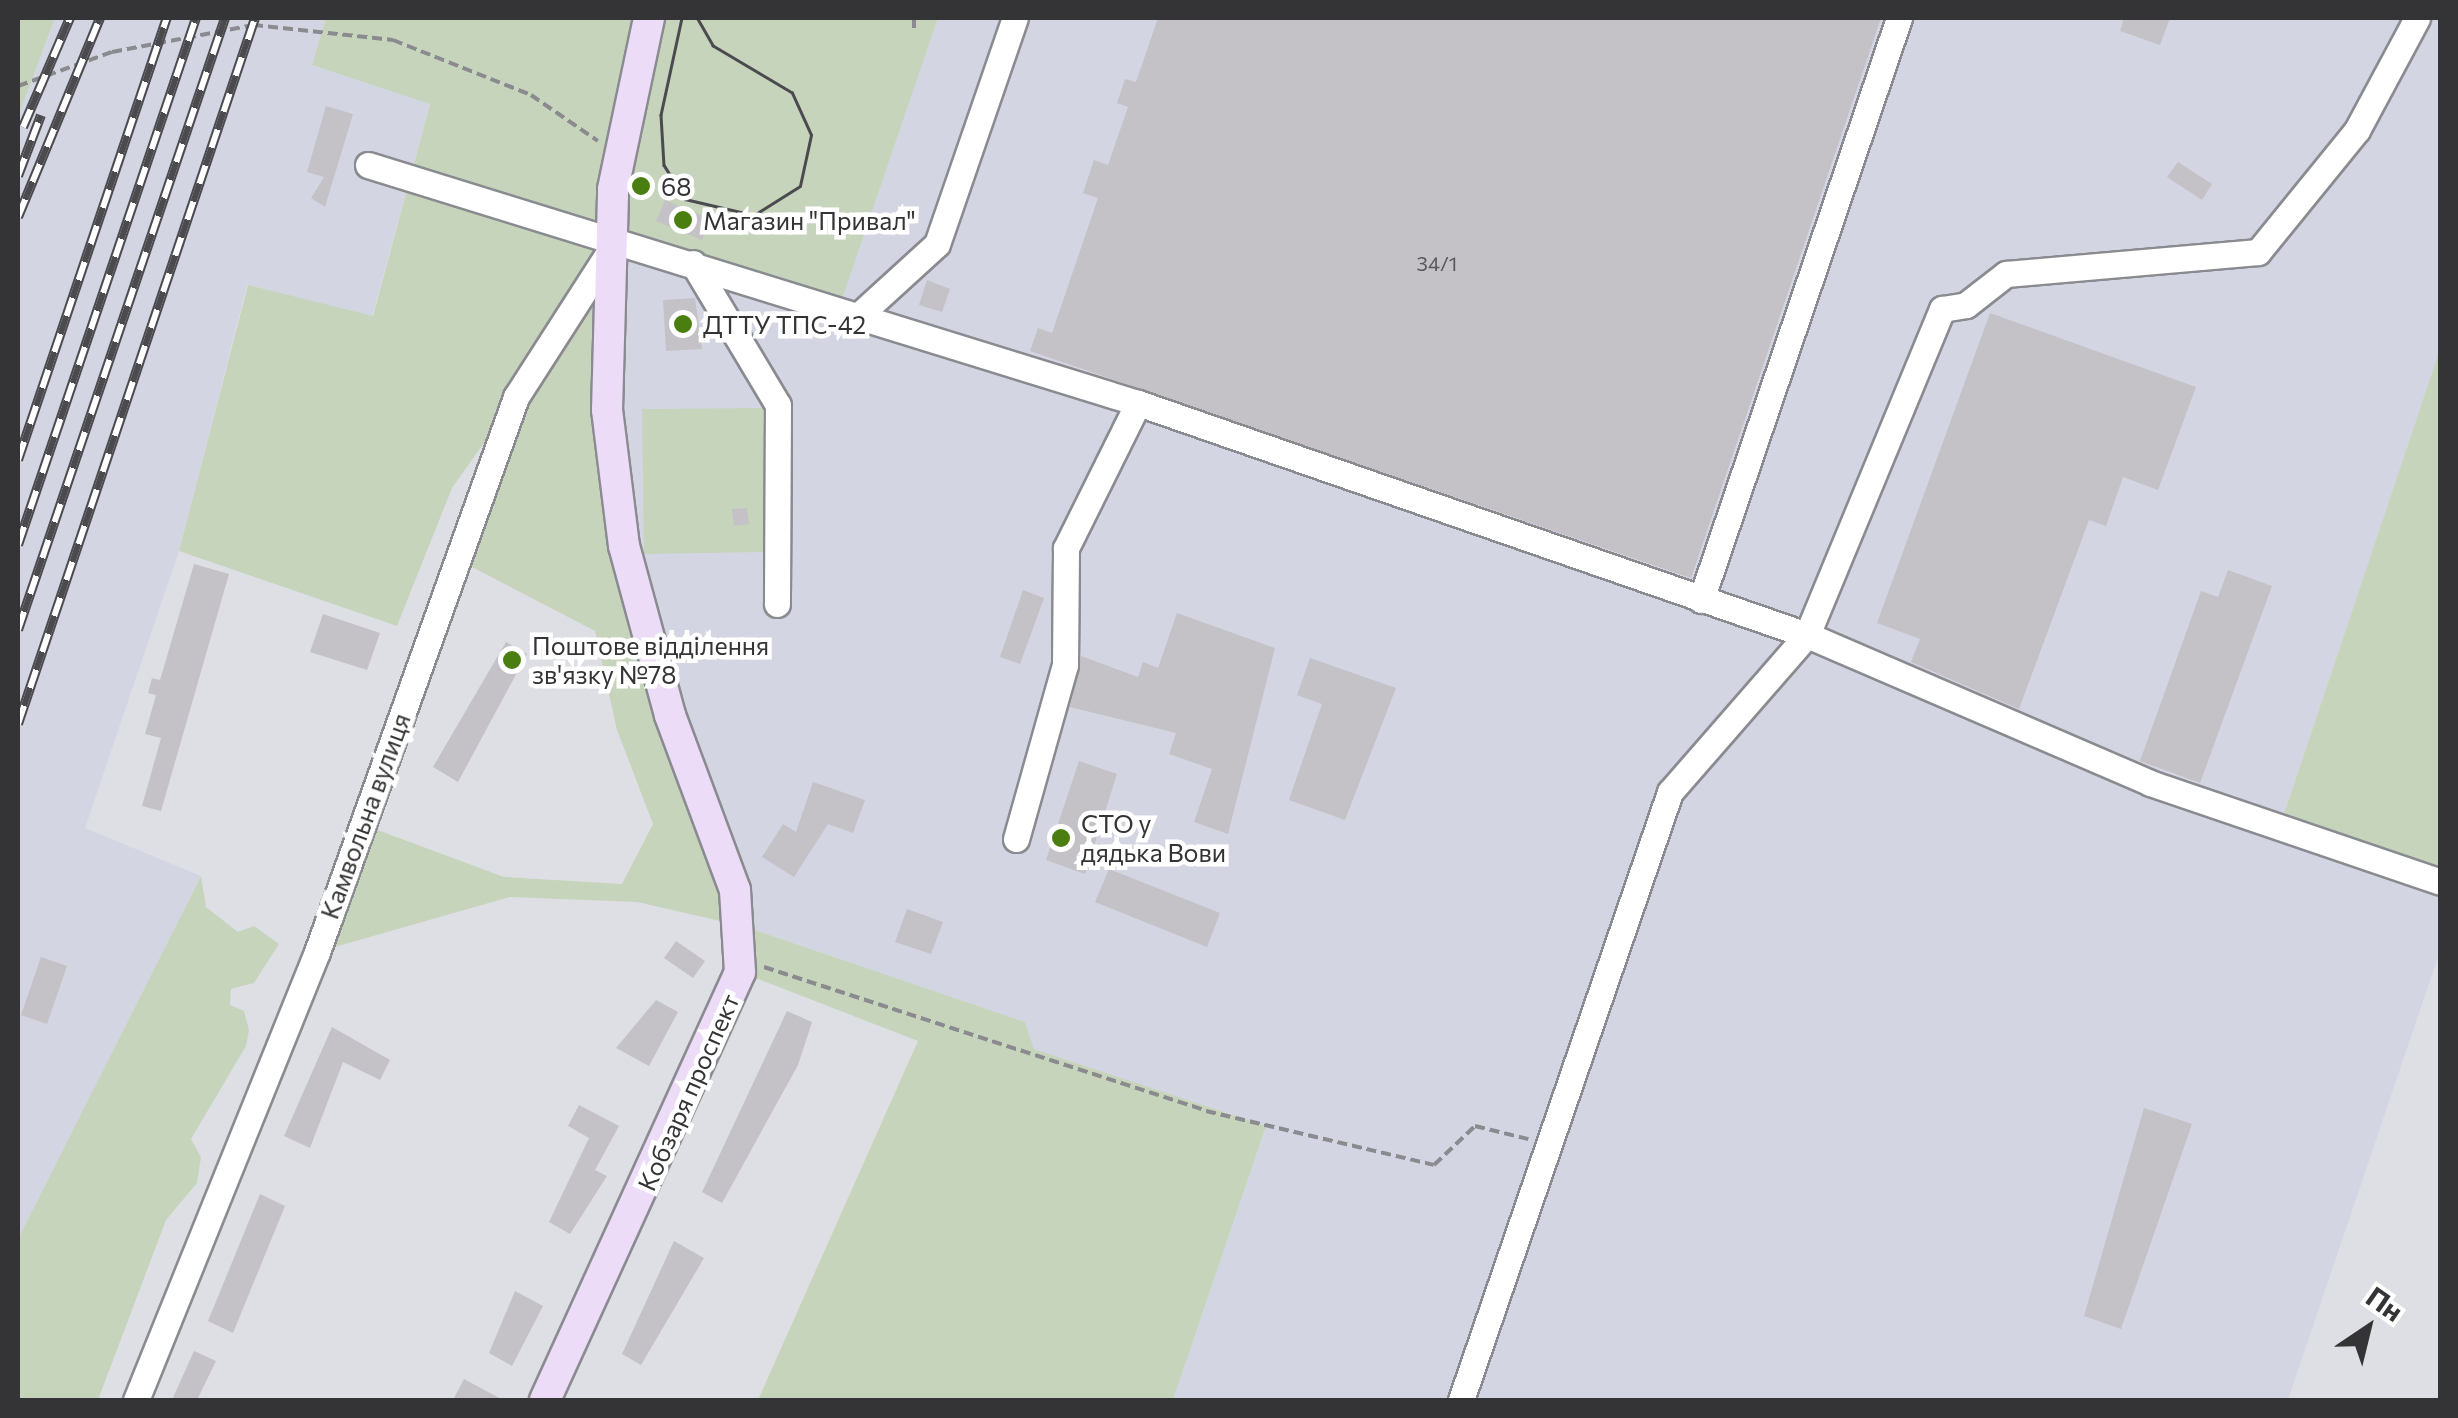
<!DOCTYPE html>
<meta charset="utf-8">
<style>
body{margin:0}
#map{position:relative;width:2458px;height:1418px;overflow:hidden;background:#dedfe5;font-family:Commissioner,sans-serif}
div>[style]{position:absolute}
.built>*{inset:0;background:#d4d5e2}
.green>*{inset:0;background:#c7d4bc}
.building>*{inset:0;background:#c4c1c7}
.path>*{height:4px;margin-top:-2px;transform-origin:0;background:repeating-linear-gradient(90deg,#8a8a8f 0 10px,transparent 0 15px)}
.roads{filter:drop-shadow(2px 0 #8a8b90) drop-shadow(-2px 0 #8a8b90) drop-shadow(0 2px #8a8b90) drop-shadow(0 -2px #8a8b90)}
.minor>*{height:25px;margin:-12.5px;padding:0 12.5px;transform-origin:12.5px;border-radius:12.5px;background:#fff}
.major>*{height:30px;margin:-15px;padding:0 15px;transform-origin:15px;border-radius:15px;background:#eddcf7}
.tram>*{height:2.5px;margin:-1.25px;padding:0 1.25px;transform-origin:1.25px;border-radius:1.25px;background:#4b4b4f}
.rail>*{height:10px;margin-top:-5px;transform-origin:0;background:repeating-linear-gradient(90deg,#fff 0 19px,#4b4b4f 0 38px);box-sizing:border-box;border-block:2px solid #4b4b4f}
.dots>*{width:28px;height:28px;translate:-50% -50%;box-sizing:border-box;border:5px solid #fff;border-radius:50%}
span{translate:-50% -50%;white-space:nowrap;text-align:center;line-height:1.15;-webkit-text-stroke:9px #fff;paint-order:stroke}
.number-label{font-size:20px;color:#58575b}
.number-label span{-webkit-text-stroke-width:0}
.poi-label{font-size:25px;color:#343437}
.left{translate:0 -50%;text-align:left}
.street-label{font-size:25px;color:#343437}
.frame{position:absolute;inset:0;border:20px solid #343437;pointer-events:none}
.north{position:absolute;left:2318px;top:1278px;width:100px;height:100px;-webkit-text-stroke:8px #fff;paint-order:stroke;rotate:35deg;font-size:28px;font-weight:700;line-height:40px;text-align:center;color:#343437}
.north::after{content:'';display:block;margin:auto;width:35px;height:45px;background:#343437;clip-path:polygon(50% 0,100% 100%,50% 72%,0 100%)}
</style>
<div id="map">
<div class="built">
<i style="clip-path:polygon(55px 18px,326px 18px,312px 65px,430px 103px,372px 317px,247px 285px,179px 551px,85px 828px,201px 876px,18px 1239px,18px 117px)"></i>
<i style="clip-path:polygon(938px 18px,2440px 18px,2440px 349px,2279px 829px,2440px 882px,2440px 951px,2288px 1400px,1173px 1400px,1266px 1126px,1034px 1049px,1025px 1022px,743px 926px,624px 546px,615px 243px,838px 310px)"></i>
</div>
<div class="green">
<i style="clip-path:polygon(18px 18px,55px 18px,18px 117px)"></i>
<i style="clip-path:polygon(326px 18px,938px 18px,838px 311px,616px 243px,624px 545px,743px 926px,1025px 1022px,1034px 1049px,1266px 1126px,1173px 1400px,758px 1400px,918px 1041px,740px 972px,742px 926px,637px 902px,510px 897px,317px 952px,364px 825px,504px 877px,622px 884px,653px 824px,617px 730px,595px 631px,455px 558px,513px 402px,452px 488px,397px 626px,179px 551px,248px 285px,373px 316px,430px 104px,312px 65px)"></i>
<i style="clip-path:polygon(2440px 349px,2440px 882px,2279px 829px)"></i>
<i style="clip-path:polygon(768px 408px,769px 552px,644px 554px,642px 409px)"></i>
<i style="clip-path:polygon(201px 876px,206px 907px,238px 932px,254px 926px,279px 944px,254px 983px,231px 989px,230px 1005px,244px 1011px,249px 1030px,246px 1046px,191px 1139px,201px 1157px,197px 1183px,166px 1220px,98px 1400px,18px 1400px,18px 1239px)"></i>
</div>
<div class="building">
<i style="clip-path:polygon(1158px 18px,1881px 18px,1691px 578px,1030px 351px,1038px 328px,1052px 333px,1098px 198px,1083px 193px,1094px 160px,1108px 165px,1128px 107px,1117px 103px,1125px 79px,1136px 82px)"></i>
<i style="clip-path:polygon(2124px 18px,2170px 18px,2160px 45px,2120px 31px)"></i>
<i style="clip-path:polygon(326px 106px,353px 114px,325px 207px,311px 198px,324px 177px,307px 172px)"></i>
<i style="clip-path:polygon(2178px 162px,2212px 184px,2202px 200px,2167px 177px)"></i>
<i style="clip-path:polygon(665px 200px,710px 219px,702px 240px,656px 221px)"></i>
<i style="clip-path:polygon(927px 280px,950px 289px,942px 312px,919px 305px)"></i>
<i style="clip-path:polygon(695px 298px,702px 349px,666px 351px,663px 300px)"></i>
<i style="clip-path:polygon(1990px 313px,2196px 387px,2158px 490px,2123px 477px,2106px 526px,2089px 520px,2019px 709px,1911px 662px,1920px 639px,1877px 623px)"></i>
<i style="clip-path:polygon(747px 508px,749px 524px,734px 526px,732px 509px)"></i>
<i style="clip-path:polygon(194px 564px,229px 574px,161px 811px,142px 806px,161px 738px,145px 734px,156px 695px,148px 693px,152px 678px,160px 680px)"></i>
<i style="clip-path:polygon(2228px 570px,2272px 586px,2200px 783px,2140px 761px,2201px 591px,2218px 597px)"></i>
<i style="clip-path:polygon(1023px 590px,1044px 598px,1020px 664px,1000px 657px)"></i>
<i style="clip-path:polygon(1177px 613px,1275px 648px,1228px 834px,1194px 822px,1212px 769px,1169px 754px,1176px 733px,1070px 707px,1081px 656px,1138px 677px,1143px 662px,1158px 668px)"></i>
<i style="clip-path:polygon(323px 614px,380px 633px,367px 670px,310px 652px)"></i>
<i style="clip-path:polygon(506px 642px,527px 654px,458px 782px,433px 767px)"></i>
<i style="clip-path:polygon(1310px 658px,1396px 688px,1345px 820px,1289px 800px,1322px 704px,1297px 695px)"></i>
<i style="clip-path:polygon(1079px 761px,1117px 774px,1085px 874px,1046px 860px)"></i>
<i style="clip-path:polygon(813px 782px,865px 800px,853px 833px,828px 824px,794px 877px,762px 857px,783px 824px,796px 832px)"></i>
<i style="clip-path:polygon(1109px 869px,1220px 913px,1207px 947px,1095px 902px)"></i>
<i style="clip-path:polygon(907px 909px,943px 922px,931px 954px,895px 942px)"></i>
<i style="clip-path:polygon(676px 941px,705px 961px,693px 978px,664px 958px)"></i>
<i style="clip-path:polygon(41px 957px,67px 966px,47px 1024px,21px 1015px)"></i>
<i style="clip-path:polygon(656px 1000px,678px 1012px,649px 1066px,616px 1048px)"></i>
<i style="clip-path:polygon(787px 1011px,812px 1022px,798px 1065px,722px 1203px,702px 1192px)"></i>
<i style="clip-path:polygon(332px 1027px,390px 1060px,380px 1080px,343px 1062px,310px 1148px,284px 1136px)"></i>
<i style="clip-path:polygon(579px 1105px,619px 1126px,595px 1170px,607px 1176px,570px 1234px,549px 1222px,589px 1138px,568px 1126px)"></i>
<i style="clip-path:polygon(2144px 1108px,2192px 1124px,2121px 1329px,2084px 1316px)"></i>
<i style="clip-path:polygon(260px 1194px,285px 1206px,233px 1333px,208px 1321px)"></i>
<i style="clip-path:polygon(674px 1241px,704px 1258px,641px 1365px,622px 1354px)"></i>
<i style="clip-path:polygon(515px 1291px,543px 1306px,512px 1366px,489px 1353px)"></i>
<i style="clip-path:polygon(194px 1351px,216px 1361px,197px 1400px,172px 1400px)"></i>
<i style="clip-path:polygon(464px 1379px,503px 1400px,453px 1400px)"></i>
</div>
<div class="path">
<i style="left:914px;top:18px;width:11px;rotate:90deg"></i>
<i style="left:18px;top:86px;width:100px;rotate:-19.9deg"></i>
<i style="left:112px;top:52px;width:144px;rotate:-10.8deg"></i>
<i style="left:253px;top:25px;width:141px;rotate:6.1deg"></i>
<i style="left:393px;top:40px;width:149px;rotate:21.7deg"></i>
<i style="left:531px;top:95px;width:81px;rotate:34.5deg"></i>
<i style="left:764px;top:967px;width:465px;rotate:18deg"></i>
<i style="left:1206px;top:1111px;width:234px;rotate:13.3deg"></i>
<i style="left:1434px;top:1165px;width:57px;rotate:-43.6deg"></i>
<i style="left:1475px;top:1126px;width:55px;rotate:13.8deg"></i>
</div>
<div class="roads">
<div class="minor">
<i style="left:368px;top:165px;width:806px;rotate:17.18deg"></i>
<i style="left:1138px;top:403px;width:708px;rotate:19.13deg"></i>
<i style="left:1807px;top:635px;width:374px;rotate:23.3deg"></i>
<i style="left:2150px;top:783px;width:306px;rotate:18.8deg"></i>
<i style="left:693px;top:263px;width:165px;rotate:59.1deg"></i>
<i style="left:778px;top:405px;width:199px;rotate:90.3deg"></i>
<i style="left:857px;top:317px;width:108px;rotate:-42.4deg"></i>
<i style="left:937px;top:244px;width:239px;rotate:-71deg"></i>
<i style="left:1701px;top:600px;width:615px;rotate:-71.21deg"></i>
<i style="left:1016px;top:839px;width:181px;rotate:-74.3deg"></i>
<i style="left:1065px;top:665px;width:117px;rotate:-89.5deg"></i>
<i style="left:1066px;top:548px;width:162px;rotate:-63.6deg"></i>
<i style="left:136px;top:1400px;width:483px;rotate:-68deg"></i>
<i style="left:317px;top:952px;width:590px;rotate:-70.27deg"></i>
<i style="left:516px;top:397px;width:183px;rotate:-57.3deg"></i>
<i style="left:1461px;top:1400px;width:643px;rotate:-71.03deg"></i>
<i style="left:1670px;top:792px;width:208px;rotate:-48.9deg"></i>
<i style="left:1807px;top:635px;width:353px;rotate:-67.5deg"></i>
<i style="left:1942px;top:309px;width:24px;rotate:-9deg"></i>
<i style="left:1966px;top:305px;width:51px;rotate:-37.8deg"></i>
<i style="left:2006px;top:274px;width:253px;rotate:-5deg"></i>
<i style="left:2258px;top:252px;width:157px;rotate:-50.9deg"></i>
<i style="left:2357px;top:130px;width:127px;rotate:-61.8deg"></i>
</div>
<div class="major">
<i style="left:545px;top:1400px;width:470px;rotate:-65.5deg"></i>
<i style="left:740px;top:972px;width:82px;rotate:-93.5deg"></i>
<i style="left:735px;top:890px;width:187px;rotate:-110.4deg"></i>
<i style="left:670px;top:715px;width:175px;rotate:-105.2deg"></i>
<i style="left:624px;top:546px;width:137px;rotate:-97.1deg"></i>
<i style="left:607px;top:410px;width:221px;rotate:-88.4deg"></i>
<i style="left:613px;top:189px;width:175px;rotate:-78.1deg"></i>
</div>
</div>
<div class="tram">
<i style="left:682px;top:18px;width:99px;rotate:102.2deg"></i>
<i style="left:661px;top:115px;width:50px;rotate:86.6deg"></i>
<i style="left:664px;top:165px;width:40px;rotate:58deg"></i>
<i style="left:685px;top:199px;width:71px;rotate:13.1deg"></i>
<i style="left:754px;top:215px;width:54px;rotate:-32.2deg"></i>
<i style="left:800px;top:186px;width:52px;rotate:-77.8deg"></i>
<i style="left:811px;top:135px;width:46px;rotate:-114.3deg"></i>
<i style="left:792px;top:93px;width:92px;rotate:-149.3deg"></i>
<i style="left:713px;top:46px;width:32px;rotate:-120deg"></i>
</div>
<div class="rail">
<i style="left:23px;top:127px;width:119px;rotate:-66.7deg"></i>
<i style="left:18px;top:176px;width:65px;rotate:-69.3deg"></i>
<i style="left:18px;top:217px;width:215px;rotate:-67.6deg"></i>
<i style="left:18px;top:460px;width:466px;rotate:-71.4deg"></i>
<i style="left:18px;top:545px;width:556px;rotate:-71.34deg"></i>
<i style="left:18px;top:630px;width:646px;rotate:-71.31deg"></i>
<i style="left:18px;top:724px;width:745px;rotate:-71.44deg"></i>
</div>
<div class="dots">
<i style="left:641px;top:186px;background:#4a7e11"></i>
<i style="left:683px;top:220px;background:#4a7e11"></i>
<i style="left:683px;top:324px;background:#4a7e11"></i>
<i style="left:512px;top:660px;background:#4a7e11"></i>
<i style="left:1061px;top:838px;background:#4a7e11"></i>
</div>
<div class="number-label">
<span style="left:1437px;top:263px">34/1</span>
</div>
<div class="poi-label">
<span class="left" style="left:661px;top:186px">68</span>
<span class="left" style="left:703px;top:220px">Магазин "Привал"</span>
<span class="left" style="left:703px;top:324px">ДТТУ ТПС-42</span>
<span class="left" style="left:532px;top:660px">Поштове відділення<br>зв'язку №78</span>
<span class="left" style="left:1081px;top:838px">СТО у<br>дядька Вови</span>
</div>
<div class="street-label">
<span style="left:365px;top:816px;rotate:-70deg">Камвольна вулиця</span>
<span style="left:688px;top:1092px;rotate:-66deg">Кобзаря проспект</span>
</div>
<div class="frame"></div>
<div class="north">Пн</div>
</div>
